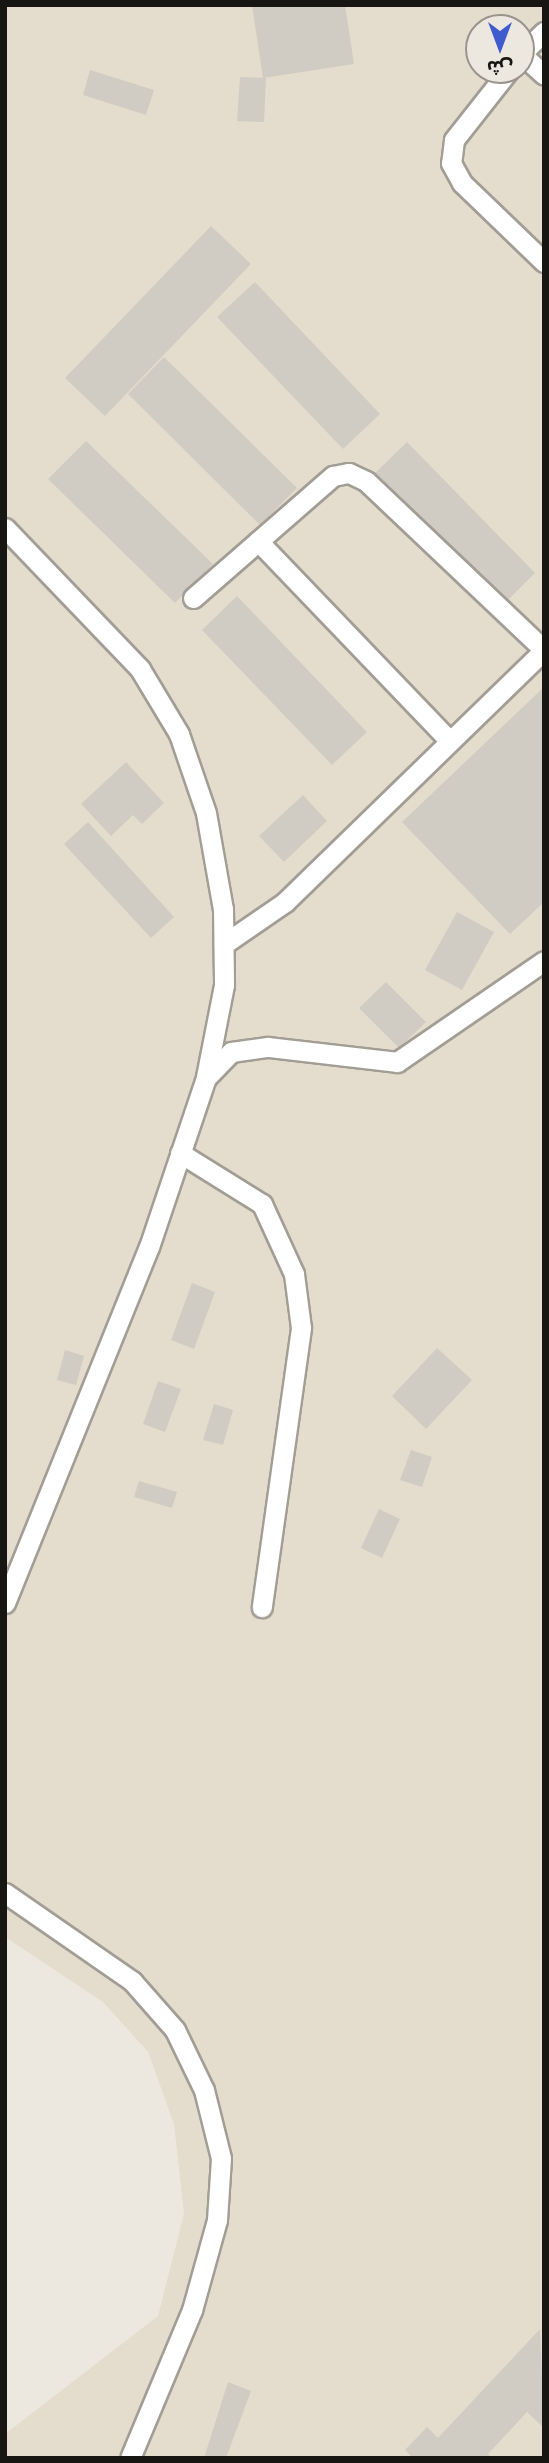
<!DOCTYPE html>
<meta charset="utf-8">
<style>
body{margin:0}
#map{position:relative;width:549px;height:2463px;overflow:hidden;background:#ede8df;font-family:"Open Sans","Noto Sans Arabic",sans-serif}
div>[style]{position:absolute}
.built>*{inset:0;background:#e4dccc}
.building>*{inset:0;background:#d1ccc3}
.roads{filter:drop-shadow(2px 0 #a29d95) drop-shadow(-2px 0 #a29d95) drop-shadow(0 2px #a29d95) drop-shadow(0 -2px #a29d95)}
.lane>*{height:19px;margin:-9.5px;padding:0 9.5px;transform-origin:9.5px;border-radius:9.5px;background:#fff}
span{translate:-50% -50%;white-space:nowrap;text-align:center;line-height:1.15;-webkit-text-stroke:7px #ede8df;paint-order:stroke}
.frame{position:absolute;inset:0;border:7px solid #181613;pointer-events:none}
.north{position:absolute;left:465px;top:14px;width:70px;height:70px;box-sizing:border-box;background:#ede8df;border:2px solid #98948d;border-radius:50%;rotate:180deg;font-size:19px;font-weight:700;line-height:28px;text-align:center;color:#181613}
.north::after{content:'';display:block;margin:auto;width:24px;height:32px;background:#3e5cce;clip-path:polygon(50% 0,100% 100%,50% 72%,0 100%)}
</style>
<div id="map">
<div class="built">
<i style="clip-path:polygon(evenodd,5px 5px,544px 5px,544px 2458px,5px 2458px,5px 2434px,158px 2316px,184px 2214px,174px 2124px,148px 2052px,103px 2002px,5px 1937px,5px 5px,479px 28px,521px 28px,521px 70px,479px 70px,479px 28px)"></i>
</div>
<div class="building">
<i style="clip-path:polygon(252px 5px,345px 5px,354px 64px,263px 78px)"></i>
<i style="clip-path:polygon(90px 70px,154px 90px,146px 115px,83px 95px)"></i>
<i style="clip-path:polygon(240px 77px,266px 78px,264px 122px,237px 121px)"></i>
<i style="clip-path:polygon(211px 226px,251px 264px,105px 416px,65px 378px)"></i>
<i style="clip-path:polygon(255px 282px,380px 414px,343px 449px,217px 317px)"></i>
<i style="clip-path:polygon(164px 357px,297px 488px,260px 525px,128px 394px)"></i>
<i style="clip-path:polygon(86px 441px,213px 564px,175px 603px,48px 479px)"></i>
<i style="clip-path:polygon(407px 442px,535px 573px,500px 608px,372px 476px)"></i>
<i style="clip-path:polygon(237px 596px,367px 732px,332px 765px,202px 630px)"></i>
<i style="clip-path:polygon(544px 687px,544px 902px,510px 934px,402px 822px)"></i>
<i style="clip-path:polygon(126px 762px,164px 803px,142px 824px,133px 815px,111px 836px,81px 804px)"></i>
<i style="clip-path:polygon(303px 795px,327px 821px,284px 862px,259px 836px)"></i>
<i style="clip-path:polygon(88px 822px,174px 917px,151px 938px,64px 844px)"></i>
<i style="clip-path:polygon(457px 912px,494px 932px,462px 990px,425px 970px)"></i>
<i style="clip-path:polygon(386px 982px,426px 1022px,399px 1048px,359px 1008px)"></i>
<i style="clip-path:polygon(192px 1283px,215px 1292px,194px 1349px,171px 1340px)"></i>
<i style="clip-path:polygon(437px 1348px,472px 1380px,426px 1429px,392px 1396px)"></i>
<i style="clip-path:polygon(65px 1350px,84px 1356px,76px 1385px,57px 1380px)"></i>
<i style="clip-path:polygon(158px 1381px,181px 1389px,165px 1432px,143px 1424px)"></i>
<i style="clip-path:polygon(214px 1404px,233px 1410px,223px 1445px,203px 1440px)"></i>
<i style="clip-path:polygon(411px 1450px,432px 1457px,422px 1487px,400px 1480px)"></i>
<i style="clip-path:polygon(139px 1481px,177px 1492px,172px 1508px,134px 1497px)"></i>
<i style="clip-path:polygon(379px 1509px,400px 1519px,382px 1558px,361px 1548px)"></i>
<i style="clip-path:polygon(540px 2329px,544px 2428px,527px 2412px,488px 2454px,492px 2458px,413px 2458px,405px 2450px,427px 2427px,438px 2438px)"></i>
<i style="clip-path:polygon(228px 2382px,251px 2391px,226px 2458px,204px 2458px)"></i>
</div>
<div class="roads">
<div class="lane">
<i style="left:521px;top:54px;width:32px;rotate:-44deg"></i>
<i style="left:521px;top:54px;width:31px;rotate:42deg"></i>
<i style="left:509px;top:70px;width:89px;rotate:128.2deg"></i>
<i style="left:454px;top:140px;width:23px;rotate:97deg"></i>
<i style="left:451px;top:163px;width:23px;rotate:61deg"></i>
<i style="left:462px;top:183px;width:114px;rotate:43.9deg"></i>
<i style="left:5px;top:528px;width:195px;rotate:46.2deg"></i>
<i style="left:140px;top:669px;width:76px;rotate:59deg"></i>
<i style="left:179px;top:734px;width:83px;rotate:71.1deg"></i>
<i style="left:206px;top:813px;width:97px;rotate:80deg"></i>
<i style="left:223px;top:909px;width:76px;rotate:89.2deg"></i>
<i style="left:224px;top:985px;width:94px;rotate:101.1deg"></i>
<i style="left:258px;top:541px;width:274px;rotate:46.2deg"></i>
<i style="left:193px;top:598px;width:186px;rotate:-41.1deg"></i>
<i style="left:333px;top:476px;width:16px;rotate:-11deg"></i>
<i style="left:349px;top:473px;width:19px;rotate:25deg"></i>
<i style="left:366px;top:481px;width:245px;rotate:43.5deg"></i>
<i style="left:224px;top:944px;width:74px;rotate:-34.5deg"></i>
<i style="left:285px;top:902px;width:361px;rotate:-44.2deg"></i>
<i style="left:180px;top:1153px;width:97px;rotate:31.9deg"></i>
<i style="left:262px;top:1204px;width:77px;rotate:65.4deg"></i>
<i style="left:294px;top:1274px;width:54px;rotate:82.6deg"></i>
<i style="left:301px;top:1328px;width:282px;rotate:98deg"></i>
<i style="left:5px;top:1603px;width:384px;rotate:-68deg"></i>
<i style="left:149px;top:1247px;width:178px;rotate:-71.4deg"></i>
<i style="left:206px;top:1078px;width:36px;rotate:-46deg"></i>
<i style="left:231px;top:1052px;width:37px;rotate:-8deg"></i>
<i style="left:268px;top:1047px;width:130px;rotate:6.6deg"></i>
<i style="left:397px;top:1062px;width:178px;rotate:-34.5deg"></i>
<i style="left:5px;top:1893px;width:155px;rotate:34.7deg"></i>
<i style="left:132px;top:1981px;width:65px;rotate:48.7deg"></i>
<i style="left:175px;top:2030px;width:67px;rotate:64.2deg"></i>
<i style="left:204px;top:2090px;width:70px;rotate:76deg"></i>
<i style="left:221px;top:2158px;width:62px;rotate:93.7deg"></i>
<i style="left:217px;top:2220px;width:93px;rotate:105.5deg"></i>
<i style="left:192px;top:2310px;width:160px;rotate:112.7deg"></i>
</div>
</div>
<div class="frame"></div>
<div class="north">ش</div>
</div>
